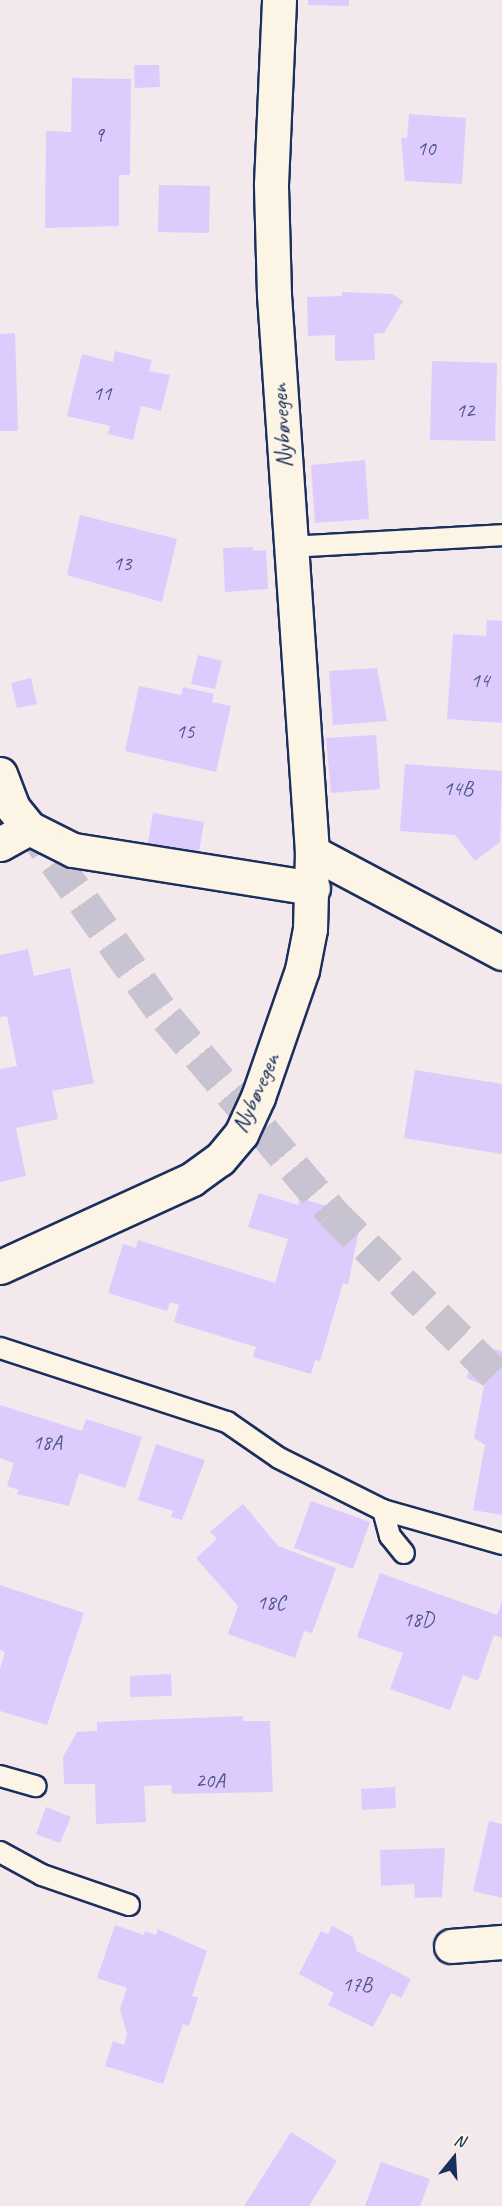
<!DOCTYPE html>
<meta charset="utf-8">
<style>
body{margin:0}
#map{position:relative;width:502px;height:2206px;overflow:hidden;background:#f3e8ec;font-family:Caveat,sans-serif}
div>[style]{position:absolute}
.building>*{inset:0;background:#decbfd}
.primary-tunnel>*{height:33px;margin-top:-16.5px;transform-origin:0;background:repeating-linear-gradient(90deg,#c8c3d0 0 33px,transparent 0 49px)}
.roads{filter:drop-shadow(2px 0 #1b2f5e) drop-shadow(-2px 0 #1b2f5e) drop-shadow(0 2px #1b2f5e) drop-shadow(0 -2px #1b2f5e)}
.service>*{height:20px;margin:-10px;padding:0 10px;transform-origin:10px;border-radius:10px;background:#fcf5e5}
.minor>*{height:33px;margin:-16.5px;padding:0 16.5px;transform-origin:16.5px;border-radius:16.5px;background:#fcf5e5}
span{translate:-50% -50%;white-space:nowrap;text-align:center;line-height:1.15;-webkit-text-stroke:4.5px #fcf5e5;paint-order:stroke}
.number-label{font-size:21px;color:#4c5686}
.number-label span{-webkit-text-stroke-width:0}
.street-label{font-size:24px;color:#1b2f5e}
.north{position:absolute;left:424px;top:2128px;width:60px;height:60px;-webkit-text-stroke:4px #fcf5e5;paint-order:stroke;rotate:18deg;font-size:16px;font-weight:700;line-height:24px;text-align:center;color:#1b2f5e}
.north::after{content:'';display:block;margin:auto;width:21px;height:27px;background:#1b2f5e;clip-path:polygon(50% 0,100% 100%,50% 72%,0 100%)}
</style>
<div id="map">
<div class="building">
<i style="clip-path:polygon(308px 0,349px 0,349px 6px,308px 5px)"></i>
<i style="clip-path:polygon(134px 65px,159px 65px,160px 87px,135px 88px)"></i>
<i style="clip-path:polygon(72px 78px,131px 79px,130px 175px,119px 175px,119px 226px,45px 228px,46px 131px,71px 132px)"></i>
<i style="clip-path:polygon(409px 114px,466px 118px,462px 184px,405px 181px,401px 138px,407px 138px)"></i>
<i style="clip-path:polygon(159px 185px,210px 186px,209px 233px,158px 232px)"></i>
<i style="clip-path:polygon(342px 292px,392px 294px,403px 301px,384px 333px,374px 334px,375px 360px,335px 361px,335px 335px,308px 336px,307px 297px,342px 296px)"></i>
<i style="clip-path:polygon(15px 333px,18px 431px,0 431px,0 334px)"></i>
<i style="clip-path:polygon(115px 351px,152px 360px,149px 371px,170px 375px,161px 411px,141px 406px,133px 440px,108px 434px,110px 426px,67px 416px,82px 354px,113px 362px)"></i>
<i style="clip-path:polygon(432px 361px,497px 363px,495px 441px,430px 440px)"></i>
<i style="clip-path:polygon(365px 460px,369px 519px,315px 523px,311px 465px)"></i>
<i style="clip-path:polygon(80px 515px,177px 539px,162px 602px,67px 575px)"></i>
<i style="clip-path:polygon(253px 547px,253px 551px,266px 550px,268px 589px,225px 592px,223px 548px)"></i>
<i style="clip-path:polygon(487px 620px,502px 621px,502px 723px,447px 719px,453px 634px,486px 636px)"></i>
<i style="clip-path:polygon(198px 655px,222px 661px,215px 689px,191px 684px)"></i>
<i style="clip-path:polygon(377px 668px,387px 721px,333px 725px,329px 671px)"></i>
<i style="clip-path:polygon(31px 678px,37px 704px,17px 708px,11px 683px)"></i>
<i style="clip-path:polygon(139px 686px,181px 695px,183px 687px,214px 694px,212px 702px,231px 706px,216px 772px,125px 751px)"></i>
<i style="clip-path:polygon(376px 735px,380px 789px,331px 793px,326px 738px)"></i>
<i style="clip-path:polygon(405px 764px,502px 771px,500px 842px,475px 861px,455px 835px,400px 831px)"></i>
<i style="clip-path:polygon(153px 813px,204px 822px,198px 857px,147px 848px)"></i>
<i style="clip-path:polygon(28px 949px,34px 976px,70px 968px,94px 1083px,52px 1091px,58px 1119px,16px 1128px,26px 1176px,0 1182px,0 1069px,17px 1066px,7px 1016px,0 1017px,0 955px)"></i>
<i style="clip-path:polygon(415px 1070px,502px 1084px,502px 1154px,404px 1138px)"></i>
<i style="clip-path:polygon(259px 1193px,298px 1205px,300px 1198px,330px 1207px,328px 1215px,360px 1225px,348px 1285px,343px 1283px,320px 1361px,315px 1360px,311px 1374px,253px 1357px,256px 1347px,174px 1322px,179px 1305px,170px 1302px,167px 1311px,108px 1293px,123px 1244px,136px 1248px,138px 1240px,275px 1283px,288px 1239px,248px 1227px)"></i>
<i style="clip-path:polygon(474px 1346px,502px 1351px,502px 1515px,473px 1510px,485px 1445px,474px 1438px,484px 1386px,467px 1378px)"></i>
<i style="clip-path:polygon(0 1405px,82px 1431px,86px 1419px,142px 1437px,125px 1488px,79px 1473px,69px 1506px,17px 1494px,19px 1490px,7px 1486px,14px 1463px,0 1458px)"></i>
<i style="clip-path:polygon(156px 1444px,205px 1460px,182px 1520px,171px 1517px,173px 1511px,138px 1500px)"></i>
<i style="clip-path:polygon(311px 1501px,370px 1522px,353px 1569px,294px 1548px)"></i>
<i style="clip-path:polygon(243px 1504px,278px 1546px,336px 1568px,312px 1633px,304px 1631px,295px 1658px,228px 1634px,238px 1606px,196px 1558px,217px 1539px,210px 1532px)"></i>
<i style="clip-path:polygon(380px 1573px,497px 1615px,502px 1601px,502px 1638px,494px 1635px,478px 1681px,463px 1675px,450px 1710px,390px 1689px,403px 1653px,357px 1637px)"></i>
<i style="clip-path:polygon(0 1585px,84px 1613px,47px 1725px,0 1711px,0 1669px,5px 1652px,0 1650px)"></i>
<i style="clip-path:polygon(171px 1674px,172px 1696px,130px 1697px,130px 1676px)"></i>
<i style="clip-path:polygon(243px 1716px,243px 1721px,270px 1721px,273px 1792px,172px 1794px,171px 1785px,144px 1786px,146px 1822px,96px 1824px,95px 1784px,64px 1784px,63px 1757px,77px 1732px,97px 1731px,97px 1722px)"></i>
<i style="clip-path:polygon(395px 1787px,396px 1808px,362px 1810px,361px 1789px)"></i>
<i style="clip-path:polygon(46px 1807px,71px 1817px,60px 1843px,36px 1834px)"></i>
<i style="clip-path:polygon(489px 1821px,502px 1824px,502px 1898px,473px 1891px)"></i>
<i style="clip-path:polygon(445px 1848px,442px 1897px,415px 1898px,414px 1884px,381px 1886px,380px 1850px)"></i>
<i style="clip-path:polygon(115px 1925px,144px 1935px,145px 1931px,156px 1935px,158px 1929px,207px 1951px,192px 1996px,198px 1998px,189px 2026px,183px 2024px,163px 2084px,105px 2066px,113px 2041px,124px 2045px,127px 2034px,120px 2009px,127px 1988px,97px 1978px)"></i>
<i style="clip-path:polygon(332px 1926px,353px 1937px,357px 1951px,411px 1979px,401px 1998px,391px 1993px,373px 2027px,328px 2005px,334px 1993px,299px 1974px,321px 1931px,328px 1934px)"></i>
<i style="clip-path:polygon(291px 2132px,337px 2161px,309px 2206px,244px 2206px)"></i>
<i style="clip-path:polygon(381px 2162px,430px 2179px,420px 2206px,365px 2206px)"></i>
</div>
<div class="primary-tunnel">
<i style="left:27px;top:822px;width:241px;rotate:54.5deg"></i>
<i style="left:167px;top:1018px;width:255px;rotate:49.6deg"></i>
<i style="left:332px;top:1212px;width:240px;rotate:44.8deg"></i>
</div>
<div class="roads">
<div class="service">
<i style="left:290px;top:547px;width:212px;rotate:-3.2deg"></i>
<i style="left:0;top:1348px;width:239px;rotate:18.1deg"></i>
<i style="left:227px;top:1422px;width:63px;rotate:34.7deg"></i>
<i style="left:279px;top:1458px;width:116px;rotate:26.6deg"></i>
<i style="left:383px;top:1510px;width:27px;rotate:75deg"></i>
<i style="left:390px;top:1536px;width:22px;rotate:51deg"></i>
<i style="left:383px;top:1510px;width:124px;rotate:15.9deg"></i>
<i style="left:0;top:1776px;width:37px;rotate:16deg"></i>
<i style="left:0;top:1852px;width:48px;rotate:28.7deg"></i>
<i style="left:42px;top:1875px;width:92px;rotate:19deg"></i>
</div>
<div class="minor">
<i style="left:0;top:774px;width:36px;rotate:69deg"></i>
<i style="left:13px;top:808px;width:26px;rotate:51deg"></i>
<i style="left:0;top:844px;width:33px;rotate:-29deg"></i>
<i style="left:29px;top:828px;width:49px;rotate:26.6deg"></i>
<i style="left:73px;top:850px;width:243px;rotate:9deg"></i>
<i style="left:312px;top:852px;width:215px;rotate:28deg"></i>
<i style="left:0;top:1267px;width:211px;rotate:-24.6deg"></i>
<i style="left:192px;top:1179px;width:34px;rotate:-36deg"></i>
<i style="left:220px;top:1159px;width:33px;rotate:-50deg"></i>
<i style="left:241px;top:1134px;width:41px;rotate:-65.3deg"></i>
<i style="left:258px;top:1097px;width:134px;rotate:-70.9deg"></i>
<i style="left:302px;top:970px;width:42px;rotate:-79deg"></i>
<i style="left:310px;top:929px;width:77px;rotate:-88.5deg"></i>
<i style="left:312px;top:852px;width:559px;rotate:-93.9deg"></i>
<i style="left:274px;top:294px;width:110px;rotate:-91.6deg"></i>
<i style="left:271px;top:184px;width:184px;rotate:-87.5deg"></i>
<i style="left:451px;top:1946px;width:51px;rotate:-4.5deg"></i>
</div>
</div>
<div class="number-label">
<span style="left:99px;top:134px">9</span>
<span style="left:426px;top:148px">10</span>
<span style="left:102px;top:393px">11</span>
<span style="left:465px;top:410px">12</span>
<span style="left:122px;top:563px">13</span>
<span style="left:480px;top:680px">14</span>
<span style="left:185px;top:731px">15</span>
<span style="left:458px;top:788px">14B</span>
<span style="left:47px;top:1442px">18A</span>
<span style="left:271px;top:1602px">18C</span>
<span style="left:418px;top:1619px">18D</span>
<span style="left:210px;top:1780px">20A</span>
<span style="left:357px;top:1984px">17B</span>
</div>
<div class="street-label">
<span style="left:282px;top:426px;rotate:-94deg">Nybøvegen</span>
<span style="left:256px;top:1093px;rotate:-66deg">Nybøvegen</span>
</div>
<div class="north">N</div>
</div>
